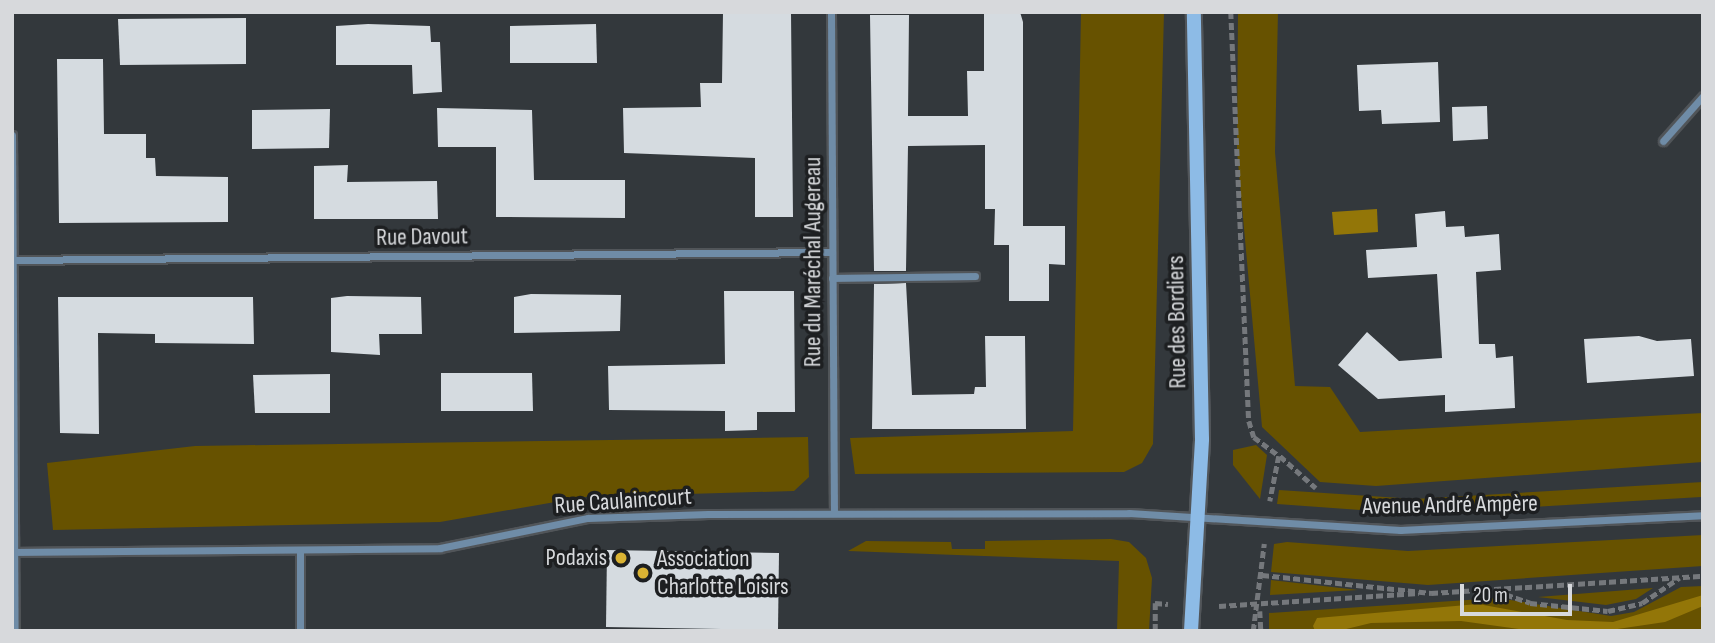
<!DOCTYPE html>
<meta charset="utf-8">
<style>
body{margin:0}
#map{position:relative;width:1715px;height:643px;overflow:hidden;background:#33383c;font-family:"Sofia Sans Condensed",sans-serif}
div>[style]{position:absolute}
.green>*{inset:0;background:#675200}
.water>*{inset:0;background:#937608}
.building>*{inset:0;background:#d5dbe0}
.path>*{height:4.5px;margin-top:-2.25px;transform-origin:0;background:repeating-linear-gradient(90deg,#75787c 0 7px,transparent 0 10.5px)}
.roads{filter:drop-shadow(2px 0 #515559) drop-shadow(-2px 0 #515559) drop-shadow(0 2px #515559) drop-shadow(0 -2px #515559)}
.street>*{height:7px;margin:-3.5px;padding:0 3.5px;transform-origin:3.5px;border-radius:3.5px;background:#6f8ca7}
.secondary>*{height:14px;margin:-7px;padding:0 7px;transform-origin:7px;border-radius:7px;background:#8dbbe6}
.dots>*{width:19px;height:19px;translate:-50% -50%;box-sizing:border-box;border:4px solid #1d1f21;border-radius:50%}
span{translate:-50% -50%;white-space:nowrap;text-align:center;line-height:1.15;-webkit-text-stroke:7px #1d1f21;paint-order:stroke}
.street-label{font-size:24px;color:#d7d9dc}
.poi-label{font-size:24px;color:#d7d9dc}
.right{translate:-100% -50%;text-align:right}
.left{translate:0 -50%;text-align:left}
.frame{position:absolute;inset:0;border:14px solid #d7d9dc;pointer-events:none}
.scale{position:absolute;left:1460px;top:584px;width:112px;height:32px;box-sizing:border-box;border:4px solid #d7d9dc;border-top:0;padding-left:9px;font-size:21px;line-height:24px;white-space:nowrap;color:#d7d9dc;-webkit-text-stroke:5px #1d1f21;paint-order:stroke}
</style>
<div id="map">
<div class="green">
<i style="clip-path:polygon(1081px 12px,1164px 12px,1153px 444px,1142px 463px,1124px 472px,855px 474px,850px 438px,1073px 431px)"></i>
<i style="clip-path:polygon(1238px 12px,1278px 12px,1275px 152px,1295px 386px,1330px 387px,1360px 432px,1703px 413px,1703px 462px,1376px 486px,1320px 482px,1262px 427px,1237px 151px)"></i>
<i style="clip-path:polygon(808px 437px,809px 477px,794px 491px,584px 497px,440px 522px,53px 530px,47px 463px,195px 446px)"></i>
<i style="clip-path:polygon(1256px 445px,1267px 455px,1260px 499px,1233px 465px,1233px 450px)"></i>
<i style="clip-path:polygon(1703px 482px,1701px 497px,1416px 514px,1277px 504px,1279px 490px,1415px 499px)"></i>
<i style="clip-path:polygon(1703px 535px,1703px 566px,1428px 585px,1271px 572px,1274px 544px,1287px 542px,1408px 551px)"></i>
<i style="clip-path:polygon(1111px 539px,1129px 542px,1146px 558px,1152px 578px,1149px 631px,1117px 631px,1119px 561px,848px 551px,866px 541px,951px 542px,952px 549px,985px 549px,985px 541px)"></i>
<i style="clip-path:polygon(1271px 580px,1358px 590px,1270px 595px)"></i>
<i style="clip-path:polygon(1703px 586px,1703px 631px,1269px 631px,1269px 613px,1498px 598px,1611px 616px,1634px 612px,1681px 587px)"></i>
<i style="clip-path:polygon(1653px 588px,1636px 599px,1606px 605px,1538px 597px)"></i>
</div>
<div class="water">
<i style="clip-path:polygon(1377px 209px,1378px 232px,1334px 235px,1332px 212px)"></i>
<i style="clip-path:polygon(1703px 595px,1703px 606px,1665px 622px,1604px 631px,1533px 631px,1461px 621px,1371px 623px,1338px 631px,1315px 631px,1313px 626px,1317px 618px,1478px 604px,1567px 620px,1613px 622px)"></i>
</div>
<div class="building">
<i style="clip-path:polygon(723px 12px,791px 12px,793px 217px,755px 217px,755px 158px,624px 153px,623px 108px,701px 107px,700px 83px,722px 83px)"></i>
<i style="clip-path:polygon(984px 12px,1020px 12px,1023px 22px,1023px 226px,1065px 226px,1065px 265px,1049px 264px,1049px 301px,1009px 301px,1009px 245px,994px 245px,995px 209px,985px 209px,985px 145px,908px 146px,906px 271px,874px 271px,870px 15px,909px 15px,908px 116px,968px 116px,967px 71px,984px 71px)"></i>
<i style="clip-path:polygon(246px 18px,246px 64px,120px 65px,118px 19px)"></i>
<i style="clip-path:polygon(368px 24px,430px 26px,431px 42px,440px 42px,442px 92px,413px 94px,412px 65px,336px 65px,336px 26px)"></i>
<i style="clip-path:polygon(596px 24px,597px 63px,510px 63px,510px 26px)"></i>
<i style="clip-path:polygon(57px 59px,103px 59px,104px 134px,146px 134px,146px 158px,155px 158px,156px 176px,228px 177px,228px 222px,59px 223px)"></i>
<i style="clip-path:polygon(1438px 62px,1440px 122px,1382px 124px,1381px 110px,1359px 111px,1357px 65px)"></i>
<i style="clip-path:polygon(1487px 106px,1488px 139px,1453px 141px,1452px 107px)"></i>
<i style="clip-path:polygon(437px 108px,532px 110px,534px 180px,625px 180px,625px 218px,496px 217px,496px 147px,438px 147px)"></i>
<i style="clip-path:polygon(330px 109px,329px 148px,252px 149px,252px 110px)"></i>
<i style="clip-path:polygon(348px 165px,347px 182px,437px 181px,438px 219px,314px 219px,314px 166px)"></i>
<i style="clip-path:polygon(1445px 211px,1446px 227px,1464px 226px,1465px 237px,1499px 234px,1501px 270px,1476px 272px,1479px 344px,1495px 344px,1496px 358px,1513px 356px,1515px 408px,1445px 412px,1445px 395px,1378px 399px,1338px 365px,1367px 332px,1399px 361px,1442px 358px,1437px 274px,1368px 278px,1366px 250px,1417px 247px,1415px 214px)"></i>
<i style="clip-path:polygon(906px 283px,912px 395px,974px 394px,975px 387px,986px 387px,985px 336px,1025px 336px,1026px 429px,872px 429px,874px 284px)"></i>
<i style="clip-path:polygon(724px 291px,794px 291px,795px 412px,757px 412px,757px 430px,725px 431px,725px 411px,609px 410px,608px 366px,725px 364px)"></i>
<i style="clip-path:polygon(531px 294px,621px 295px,620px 331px,514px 333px,514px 297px)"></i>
<i style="clip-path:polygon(347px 296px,421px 297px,422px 334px,379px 334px,380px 355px,331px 352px,331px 298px)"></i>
<i style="clip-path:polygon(58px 297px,253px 297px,254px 344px,155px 343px,155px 334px,98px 333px,99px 434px,60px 433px)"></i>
<i style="clip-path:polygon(1639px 336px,1657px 341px,1691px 339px,1694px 376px,1587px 383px,1584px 339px)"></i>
<i style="clip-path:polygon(441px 373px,532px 373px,533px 411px,441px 411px)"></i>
<i style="clip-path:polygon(330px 374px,330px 413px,255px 413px,253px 375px)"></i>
<i style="clip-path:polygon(607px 550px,779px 553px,778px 630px,606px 627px)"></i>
</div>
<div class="path">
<i style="left:1231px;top:12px;width:409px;rotate:87.5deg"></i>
<i style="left:1249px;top:421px;width:17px;rotate:73deg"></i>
<i style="left:1254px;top:437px;width:31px;rotate:37deg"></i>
<i style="left:1279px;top:456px;width:46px;rotate:101.3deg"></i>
<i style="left:1280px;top:456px;width:48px;rotate:41.6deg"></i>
<i style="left:1262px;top:575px;width:170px;rotate:6.1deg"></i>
<i style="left:1431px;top:593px;width:273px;rotate:-3.6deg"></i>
<i style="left:1496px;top:591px;width:36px;rotate:19deg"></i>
<i style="left:1530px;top:603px;width:78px;rotate:5.9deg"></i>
<i style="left:1608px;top:611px;width:35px;rotate:-13deg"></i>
<i style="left:1642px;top:603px;width:45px;rotate:-34deg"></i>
<i style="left:1219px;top:606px;width:200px;rotate:-3.7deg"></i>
<i style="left:1260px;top:611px;width:20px;rotate:87deg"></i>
<i style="left:1155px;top:631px;width:28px;rotate:-90deg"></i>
<i style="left:1155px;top:603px;width:13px;rotate:4deg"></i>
<i style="left:1253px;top:631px;width:88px;rotate:-82.8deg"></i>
</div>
<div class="roads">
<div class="street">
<i style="left:831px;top:12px;width:500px;rotate:89.66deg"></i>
<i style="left:12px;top:135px;width:496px;rotate:89.7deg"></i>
<i style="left:1663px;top:141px;width:60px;rotate:-48.4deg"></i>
<i style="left:12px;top:260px;width:820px;rotate:-0.56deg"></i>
<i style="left:832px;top:278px;width:143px;rotate:-0.8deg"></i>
<i style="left:12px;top:552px;width:428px;rotate:-0.5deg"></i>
<i style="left:440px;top:548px;width:151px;rotate:-11.5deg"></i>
<i style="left:588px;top:518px;width:120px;rotate:-1.9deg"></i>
<i style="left:708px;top:514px;width:421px;rotate:-0.1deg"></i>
<i style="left:1129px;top:513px;width:272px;rotate:3.6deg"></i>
<i style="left:1400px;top:530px;width:303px;rotate:-2.8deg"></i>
<i style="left:300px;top:631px;width:81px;rotate:-90deg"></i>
</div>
<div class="secondary">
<i style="left:1191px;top:631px;width:192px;rotate:-86.7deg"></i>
<i style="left:1202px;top:439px;width:427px;rotate:-91.1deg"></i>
</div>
</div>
<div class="dots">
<i style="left:621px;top:558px;background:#dab333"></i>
<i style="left:643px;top:573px;background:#dab333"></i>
</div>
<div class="street-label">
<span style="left:422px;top:237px;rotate:-1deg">Rue Davout</span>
<span style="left:813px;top:262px;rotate:-90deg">Rue du Maréchal Augereau</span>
<span style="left:1177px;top:322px;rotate:-91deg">Rue des Bordiers</span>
<span style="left:623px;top:501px;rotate:-4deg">Rue Caulaincourt</span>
<span style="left:1450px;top:505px;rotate:-1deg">Avenue André Ampère</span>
</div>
<div class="poi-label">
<span class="right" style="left:607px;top:558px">Podaxis</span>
<span class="left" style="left:657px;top:573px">Association<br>Charlotte Loisirs</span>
</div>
<div class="frame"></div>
<div class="scale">20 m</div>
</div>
